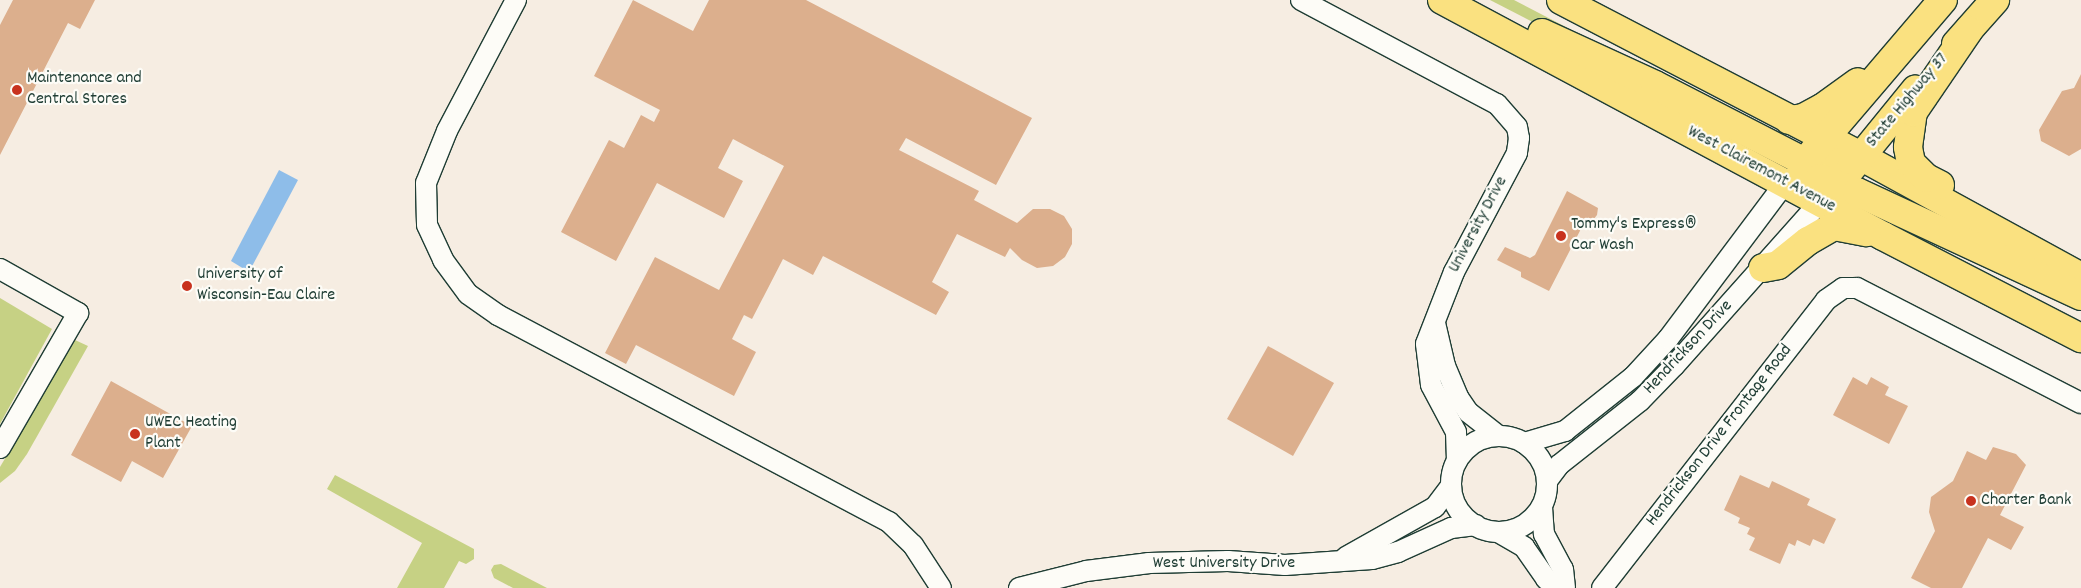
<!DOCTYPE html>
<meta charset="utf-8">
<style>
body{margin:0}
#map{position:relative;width:2081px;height:588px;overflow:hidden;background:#f6ede2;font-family:Dekko,sans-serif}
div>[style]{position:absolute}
.green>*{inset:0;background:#c6d184}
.water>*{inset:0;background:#8ebde9}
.building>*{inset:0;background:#dcaf8d}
.roads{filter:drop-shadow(1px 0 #1f3d34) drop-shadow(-1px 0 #1f3d34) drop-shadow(0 1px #1f3d34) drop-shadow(0 -1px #1f3d34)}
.minor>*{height:20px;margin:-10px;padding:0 10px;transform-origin:10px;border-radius:10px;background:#fdfcf7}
.minor>.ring{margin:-10px;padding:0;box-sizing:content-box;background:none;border:20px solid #fdfcf7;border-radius:50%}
.primary>*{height:28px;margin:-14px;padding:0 14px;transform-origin:14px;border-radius:14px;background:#fae180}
.dots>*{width:14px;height:14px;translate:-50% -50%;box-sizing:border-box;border:2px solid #fdfcf7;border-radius:50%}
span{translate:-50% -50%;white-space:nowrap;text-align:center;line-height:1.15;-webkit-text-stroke:4.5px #fdfcf7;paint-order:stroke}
.poi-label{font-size:18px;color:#1f3d34}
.left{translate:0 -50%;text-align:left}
.street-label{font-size:18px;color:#1f3d34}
</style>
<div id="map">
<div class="green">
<i style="clip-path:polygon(1490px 0,1514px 0,1593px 41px,1548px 30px)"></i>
<i style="clip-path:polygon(0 298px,52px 329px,0 424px)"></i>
<i style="clip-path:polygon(75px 340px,88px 346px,27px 454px,15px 471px,0 483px,0 467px)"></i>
<i style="clip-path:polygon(335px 475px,474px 549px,474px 559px,466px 564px,459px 561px,444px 588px,397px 588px,422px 543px,327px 489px)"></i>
<i style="clip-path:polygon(501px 564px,547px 588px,513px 588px,494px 578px,491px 570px,494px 565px)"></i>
</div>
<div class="water">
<i style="clip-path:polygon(279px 170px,298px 180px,249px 272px,231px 261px)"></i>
</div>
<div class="building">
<i style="clip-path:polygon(13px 0,95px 0,80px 29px,68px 23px,0 155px,0 25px)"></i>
<i style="clip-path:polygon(633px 0,693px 31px,709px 0,806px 0,1032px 118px,996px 185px,906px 138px,899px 150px,979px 191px,974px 200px,1017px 223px,1033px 209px,1050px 209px,1064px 216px,1072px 229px,1072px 244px,1065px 257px,1053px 266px,1037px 268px,1022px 260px,1010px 248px,1005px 257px,957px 234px,932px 282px,949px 292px,936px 315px,823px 256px,813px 275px,783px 259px,752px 319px,744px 315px,732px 339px,756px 352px,734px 396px,636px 345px,626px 364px,605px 353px,655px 257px,719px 290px,784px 166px,733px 139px,718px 168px,743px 181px,724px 218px,657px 183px,616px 261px,561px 232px,609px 140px,624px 148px,641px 115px,654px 122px,660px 110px,594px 76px)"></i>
<i style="clip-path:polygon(2081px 74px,2081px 149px,2069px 156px,2041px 141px,2039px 130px,2062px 91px,2074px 88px)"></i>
<i style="clip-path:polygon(1567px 191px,1598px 208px,1597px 215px,1589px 225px,1584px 223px,1549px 291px,1521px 277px,1521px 272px,1497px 260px,1505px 247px,1530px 258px,1535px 255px)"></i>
<i style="clip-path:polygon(1268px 346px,1334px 383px,1293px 456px,1227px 419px)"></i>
<i style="clip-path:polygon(1853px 377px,1867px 385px,1871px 377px,1889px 387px,1885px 395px,1908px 406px,1889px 444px,1833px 415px)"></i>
<i style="clip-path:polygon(111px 381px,192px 426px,163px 478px,132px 461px,121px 482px,71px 455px)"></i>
<i style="clip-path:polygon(1993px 447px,2016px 454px,2026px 465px,2000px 515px,2024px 527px,2011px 550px,1988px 538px,1962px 588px,1931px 588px,1911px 578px,1935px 531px,1929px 512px,1931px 497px,1953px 481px,1967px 451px,1986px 460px)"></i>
<i style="clip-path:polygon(1740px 475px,1769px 488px,1772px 481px,1810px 499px,1807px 505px,1836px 519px,1824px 544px,1813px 539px,1810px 546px,1797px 540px,1795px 546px,1789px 543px,1780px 564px,1749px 550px,1755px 538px,1747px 534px,1750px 528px,1738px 523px,1740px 518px,1724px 510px)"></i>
</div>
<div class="roads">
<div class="minor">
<i style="left:516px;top:0;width:148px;rotate:117.8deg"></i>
<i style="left:447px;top:131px;width:56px;rotate:112deg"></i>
<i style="left:426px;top:183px;width:42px;rotate:88.6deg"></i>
<i style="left:427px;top:225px;width:38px;rotate:65deg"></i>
<i style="left:443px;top:260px;width:42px;rotate:53.7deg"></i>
<i style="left:468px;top:294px;width:37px;rotate:35deg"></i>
<i style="left:498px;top:315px;width:442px;rotate:27.9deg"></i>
<i style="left:889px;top:522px;width:33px;rotate:44deg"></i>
<i style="left:913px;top:545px;width:51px;rotate:56.9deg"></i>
<i style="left:1301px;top:0;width:222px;rotate:28deg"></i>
<i style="left:1497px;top:104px;width:30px;rotate:49deg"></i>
<i style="left:1517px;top:127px;width:11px;rotate:80deg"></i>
<i style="left:1519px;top:138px;width:15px;rotate:98deg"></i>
<i style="left:1517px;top:153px;width:135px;rotate:117.9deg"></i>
<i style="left:1454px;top:272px;width:77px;rotate:111.3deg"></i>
<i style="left:1426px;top:344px;width:41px;rotate:83deg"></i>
<i style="left:1431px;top:385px;width:53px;rotate:62deg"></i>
<i style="left:1456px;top:432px;width:28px;rotate:88deg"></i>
<i style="left:0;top:269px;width:90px;rotate:29.4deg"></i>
<i style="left:78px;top:313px;width:156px;rotate:120deg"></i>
<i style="left:1435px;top:323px;width:44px;rotate:76.9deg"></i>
<i style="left:1445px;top:366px;width:34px;rotate:67deg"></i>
<i style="left:1458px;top:397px;width:18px;rotate:56deg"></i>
<i style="left:1468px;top:412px;width:37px;rotate:38deg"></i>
<i class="ring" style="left:1451px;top:436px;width:76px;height:76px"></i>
<i style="left:1524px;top:443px;width:43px;rotate:-16.3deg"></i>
<i style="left:1565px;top:431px;width:87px;rotate:-38.5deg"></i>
<i style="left:1633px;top:377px;width:52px;rotate:-47.4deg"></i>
<i style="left:1668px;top:339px;width:195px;rotate:-53.1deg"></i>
<i style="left:1547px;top:481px;width:20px;rotate:-53deg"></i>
<i style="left:1559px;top:465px;width:103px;rotate:-38.3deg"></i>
<i style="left:1640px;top:401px;width:49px;rotate:-45.8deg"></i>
<i style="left:1674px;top:366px;width:220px;rotate:-48.3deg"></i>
<i style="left:1542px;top:507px;width:27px;rotate:86deg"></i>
<i style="left:1544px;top:534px;width:40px;rotate:62deg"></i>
<i style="left:1563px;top:569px;width:19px;rotate:84deg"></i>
<i style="left:1500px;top:533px;width:28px;rotate:30deg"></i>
<i style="left:1524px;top:547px;width:39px;rotate:55deg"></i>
<i style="left:1546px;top:579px;width:16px;rotate:35deg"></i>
<i style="left:1346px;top:557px;width:102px;rotate:-29.3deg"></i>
<i style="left:1435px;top:507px;width:26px;rotate:-53deg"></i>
<i style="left:1019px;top:588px;width:69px;rotate:-14.2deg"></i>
<i style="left:1086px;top:571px;width:64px;rotate:-7.2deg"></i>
<i style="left:1149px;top:563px;width:79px;rotate:-1.5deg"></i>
<i style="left:1228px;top:561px;width:57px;rotate:4deg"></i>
<i style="left:1285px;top:565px;width:87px;rotate:-3.9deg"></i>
<i style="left:1372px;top:559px;width:27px;rotate:-15deg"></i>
<i style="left:1398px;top:552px;width:58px;rotate:-24.4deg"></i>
<i style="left:1451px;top:528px;width:25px;rotate:-7deg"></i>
<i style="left:1602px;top:588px;width:365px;rotate:-52.1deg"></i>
<i style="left:1826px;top:300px;width:21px;rotate:-35deg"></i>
<i style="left:1843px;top:288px;width:14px"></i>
<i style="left:1857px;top:288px;width:252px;rotate:27.2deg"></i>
</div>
<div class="primary">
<i style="left:1442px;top:0;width:500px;rotate:28.15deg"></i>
<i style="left:1883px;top:236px;width:223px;rotate:27.3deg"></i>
<i style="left:1561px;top:0;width:339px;rotate:27.5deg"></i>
<i style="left:1862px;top:157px;width:250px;rotate:28.7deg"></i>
<i style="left:1542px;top:33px;width:124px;rotate:24.7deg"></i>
<i style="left:1655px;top:85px;width:166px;rotate:27.2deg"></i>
<i style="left:1803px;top:161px;width:31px;rotate:6deg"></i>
<i style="left:1834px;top:164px;width:29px;rotate:-14deg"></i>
<i style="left:1956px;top:44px;width:59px;rotate:-48.4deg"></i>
<i style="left:1789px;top:120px;width:14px;rotate:-8deg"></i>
<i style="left:1803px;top:118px;width:21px;rotate:-28deg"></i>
<i style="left:1822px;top:108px;width:44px;rotate:-35.8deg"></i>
<i style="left:1813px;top:152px;width:200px;rotate:-49.5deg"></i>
<i style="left:1850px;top:170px;width:104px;rotate:-50.8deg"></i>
<i style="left:1798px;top:178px;width:22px"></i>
<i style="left:1820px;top:178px;width:40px;rotate:21deg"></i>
<i style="left:1857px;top:192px;width:247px;rotate:24.9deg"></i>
<i style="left:1940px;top:185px;width:16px;rotate:-153deg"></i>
<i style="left:1926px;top:178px;width:21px;rotate:-135deg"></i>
<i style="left:1911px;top:163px;width:16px;rotate:-101deg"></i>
<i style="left:1908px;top:147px;width:35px;rotate:-82deg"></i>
<i style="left:1913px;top:112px;width:99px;rotate:-55.7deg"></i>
<i style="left:1763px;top:268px;width:15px;rotate:-11deg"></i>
<i style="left:1778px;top:265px;width:38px;rotate:-39deg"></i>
<i style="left:1808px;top:241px;width:30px;rotate:-30deg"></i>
<i style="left:1834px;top:226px;width:33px;rotate:11deg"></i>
</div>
</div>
<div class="dots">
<i style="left:17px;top:90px;background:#c8321e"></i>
<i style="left:1561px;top:236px;background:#c8321e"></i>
<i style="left:187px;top:286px;background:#c8321e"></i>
<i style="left:135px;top:434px;background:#c8321e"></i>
<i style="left:1971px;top:501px;background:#c8321e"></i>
</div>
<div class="poi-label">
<span class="left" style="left:27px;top:90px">Maintenance and<br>Central Stores</span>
<span class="left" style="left:1571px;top:236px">Tommy's Express®<br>Car Wash</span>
<span class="left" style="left:197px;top:286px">University of<br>Wisconsin-Eau Claire</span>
<span class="left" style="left:145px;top:434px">UWEC Heating<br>Plant</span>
<span class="left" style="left:1981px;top:501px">Charter Bank</span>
</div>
<div class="street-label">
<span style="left:1908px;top:101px;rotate:-50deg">State Highway 37</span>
<span style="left:1761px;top:170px;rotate:28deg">West Clairemont Avenue</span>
<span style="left:1479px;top:225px;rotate:-62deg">University Drive</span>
<span style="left:1689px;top:348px;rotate:-47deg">Hendrickson Drive</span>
<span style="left:1720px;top:436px;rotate:-52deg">Hendrickson Drive Frontage Road</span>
<span style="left:1224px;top:564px">West University Drive</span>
</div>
</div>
